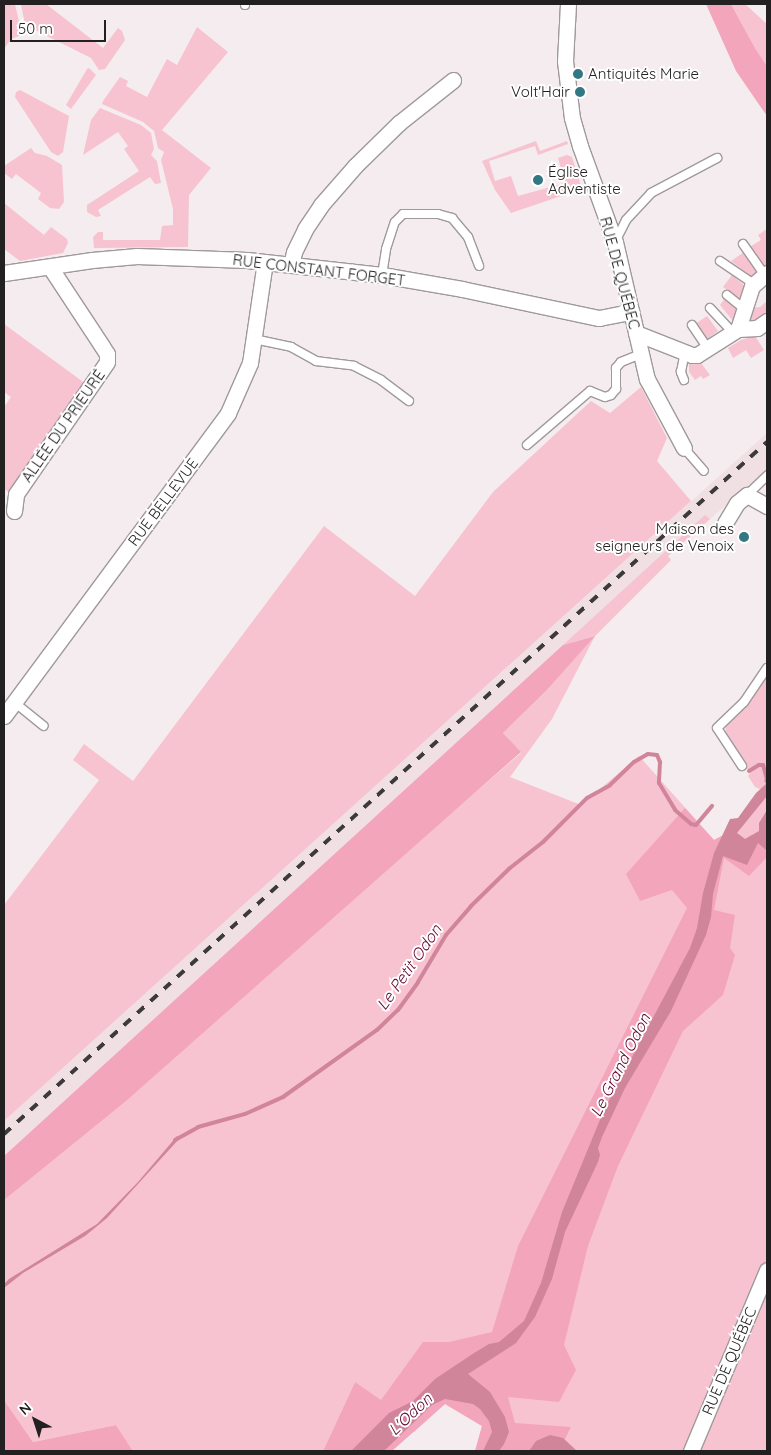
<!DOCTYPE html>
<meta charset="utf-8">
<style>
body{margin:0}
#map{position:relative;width:771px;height:1455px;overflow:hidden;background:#f4ecee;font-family:Quicksand,sans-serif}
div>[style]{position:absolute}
.built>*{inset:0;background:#f0dfe3}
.green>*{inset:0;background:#f8c3d0}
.forest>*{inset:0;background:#f3a6bb}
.water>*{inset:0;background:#d0859a}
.stream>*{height:4px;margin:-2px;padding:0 2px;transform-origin:2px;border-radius:2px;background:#d0859a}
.roads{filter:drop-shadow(1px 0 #a0999b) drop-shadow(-1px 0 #a0999b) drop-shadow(0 1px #a0999b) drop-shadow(0 -1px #a0999b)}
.service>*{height:8px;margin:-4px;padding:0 4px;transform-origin:4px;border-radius:4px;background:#fff}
.minor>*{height:15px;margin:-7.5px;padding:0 7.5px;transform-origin:7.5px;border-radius:7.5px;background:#fff}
.rail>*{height:4px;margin-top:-2px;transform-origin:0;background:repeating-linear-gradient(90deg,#3d3a3b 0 9px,transparent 0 18px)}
.dots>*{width:14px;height:14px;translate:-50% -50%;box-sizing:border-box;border:2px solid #fff;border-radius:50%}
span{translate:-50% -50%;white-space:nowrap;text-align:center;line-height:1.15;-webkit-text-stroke:4px #fff;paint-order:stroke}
.poi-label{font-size:15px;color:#222020}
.left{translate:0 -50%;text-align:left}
.right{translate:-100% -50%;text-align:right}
.street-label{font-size:15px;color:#222020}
.water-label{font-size:16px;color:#60042e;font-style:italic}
.frame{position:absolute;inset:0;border:5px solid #222020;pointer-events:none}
.north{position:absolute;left:10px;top:1395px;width:50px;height:50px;-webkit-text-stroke:4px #fff;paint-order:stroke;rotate:320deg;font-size:14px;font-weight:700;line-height:20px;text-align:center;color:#222020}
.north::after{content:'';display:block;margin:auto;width:18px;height:22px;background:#222020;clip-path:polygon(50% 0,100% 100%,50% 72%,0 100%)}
.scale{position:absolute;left:10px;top:20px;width:96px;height:22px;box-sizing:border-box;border:2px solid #222020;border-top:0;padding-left:6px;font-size:15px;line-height:18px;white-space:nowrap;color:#222020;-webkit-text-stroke:4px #fff;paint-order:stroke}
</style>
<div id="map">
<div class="built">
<i style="clip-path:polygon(767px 433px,767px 469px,668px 556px,671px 560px,595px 636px,563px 645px,4px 1156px,4px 1121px)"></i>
</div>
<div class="green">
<i style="clip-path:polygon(6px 4px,15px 4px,22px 35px,11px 39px,4px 49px,4px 7px)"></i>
<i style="clip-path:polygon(21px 4px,46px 4px,103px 48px,118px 28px,122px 31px,125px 40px,105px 69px,99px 70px,91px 58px,25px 25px)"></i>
<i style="clip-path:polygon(731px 4px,745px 4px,767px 24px,767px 66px,755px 48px)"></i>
<i style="clip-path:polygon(197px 27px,228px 52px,162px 130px,211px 168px,189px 195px,188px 247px,94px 248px,93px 237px,98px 232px,103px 232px,103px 240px,160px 240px,162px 226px,173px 225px,173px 209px,161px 160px,164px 152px,158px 148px,154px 131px,143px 122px,102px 104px,103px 101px,120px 77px,128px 81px,126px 86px,147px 97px,167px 59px,177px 65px)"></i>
<i style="clip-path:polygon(89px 68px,96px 75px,71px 109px,66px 105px,87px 69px)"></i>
<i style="clip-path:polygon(20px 90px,69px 116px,63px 152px,58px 156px,51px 152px,15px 97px,16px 92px)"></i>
<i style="clip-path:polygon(100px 108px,141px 125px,151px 133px,154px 149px,151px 155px,157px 161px,161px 183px,155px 184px,150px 177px,98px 210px,101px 216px,96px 217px,87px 212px,87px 205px,139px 171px,124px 149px,128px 146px,118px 132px,83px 155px,91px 120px)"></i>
<i style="clip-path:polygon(536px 141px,540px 151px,567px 141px,568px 144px,538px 155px,535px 146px,489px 161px,495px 181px,511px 176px,518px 196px,565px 183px,558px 158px,567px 155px,572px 157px,582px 189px,511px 213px,495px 190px,482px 161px)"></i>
<i style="clip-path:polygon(31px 148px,35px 153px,47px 156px,62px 165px,64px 202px,59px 209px,50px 208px,38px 199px,41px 193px,16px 174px,12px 179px,4px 173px,4px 166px)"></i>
<i style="clip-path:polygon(4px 203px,44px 235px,51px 227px,67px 239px,68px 243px,63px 253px,20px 261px,4px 249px)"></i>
<i style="clip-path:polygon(767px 229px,767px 265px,763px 268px,748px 248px,761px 240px,758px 235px)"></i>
<i style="clip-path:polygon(744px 252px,758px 273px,752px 277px,731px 261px)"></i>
<i style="clip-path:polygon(732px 275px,746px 287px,740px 300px,723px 287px)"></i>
<i style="clip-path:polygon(725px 298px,738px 309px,733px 321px,720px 305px)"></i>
<i style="clip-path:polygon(767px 301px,767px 316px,747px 323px,748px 308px,760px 307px)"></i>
<i style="clip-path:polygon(707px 316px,718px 331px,707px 339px,695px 324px)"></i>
<i style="clip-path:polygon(4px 324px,86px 384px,10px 493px,4px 489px,4px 407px,11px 397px,4px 392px)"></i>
<i style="clip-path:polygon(755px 336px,764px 350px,751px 358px,746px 350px,733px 358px,728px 348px,741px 340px)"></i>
<i style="clip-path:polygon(701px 363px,710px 375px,703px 379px,701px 376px,695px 380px,689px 372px,689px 364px)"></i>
<i style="clip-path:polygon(641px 387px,667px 438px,657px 461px,691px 501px,4px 1121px,4px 905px,99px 780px,73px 760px,84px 744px,133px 781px,324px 526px,415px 596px,493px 492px,591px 401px,610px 413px)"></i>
<i style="clip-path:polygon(705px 515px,710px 519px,668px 556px,671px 560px,595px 636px,552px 719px,510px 777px,581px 805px,639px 756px,714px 840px,733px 830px,764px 791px,755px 787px,748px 776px,750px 773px,725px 734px,726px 726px,746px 704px,767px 673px,767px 1451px,475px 1451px,482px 1426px,445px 1404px,414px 1432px,355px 1382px,323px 1451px,133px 1451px,116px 1425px,33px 1442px,4px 1400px,4px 1200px,521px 753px,503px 733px,546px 691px,594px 636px,563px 645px)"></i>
</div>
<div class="forest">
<i style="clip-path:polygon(706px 4px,731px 4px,755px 48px,767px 66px,767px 116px,736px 71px)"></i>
<i style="clip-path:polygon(595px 636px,546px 691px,503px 733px,521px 752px,126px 1101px,4px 1200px,4px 1156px,563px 645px)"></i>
<i style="clip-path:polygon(685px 808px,714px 840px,733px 830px,745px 839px,752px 835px,767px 851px,767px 857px,749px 876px,724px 858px,714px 910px,735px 915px,730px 948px,735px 955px,723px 995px,683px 1031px,618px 1166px,588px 1246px,564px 1345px,576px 1370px,559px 1402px,508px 1397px,515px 1423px,571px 1427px,559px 1451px,475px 1451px,482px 1426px,445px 1404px,392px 1451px,323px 1451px,355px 1382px,381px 1400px,423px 1342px,449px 1342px,492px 1332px,518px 1246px,687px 908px,672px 890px,640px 901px,626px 874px)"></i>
<i style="clip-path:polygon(4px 1400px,33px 1442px,116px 1425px,133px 1451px,4px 1451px)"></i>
</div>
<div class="water">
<i style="clip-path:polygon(767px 778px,767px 796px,737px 833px,745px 839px,759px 831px,759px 823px,767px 810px,767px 851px,758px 843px,747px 865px,723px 856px,713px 894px,711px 917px,706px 935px,671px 1011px,625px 1088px,602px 1137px,598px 1148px,600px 1155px,598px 1162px,565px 1232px,552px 1279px,535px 1317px,516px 1343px,468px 1374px,490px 1392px,505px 1417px,509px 1432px,504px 1444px,499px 1451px,483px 1451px,492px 1432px,489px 1421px,480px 1409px,473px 1404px,445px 1399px,432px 1405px,384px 1451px,351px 1451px,389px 1413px,413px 1401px,435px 1379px,474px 1353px,489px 1344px,499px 1342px,524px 1321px,541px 1283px,562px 1212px,604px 1110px,690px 948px,697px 928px,703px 893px,714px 853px,730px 819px,738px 818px,756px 793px,766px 784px,764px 780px)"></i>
<i style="clip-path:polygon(177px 1136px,179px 1139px,107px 1218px,85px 1236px,23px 1273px,4px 1288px,4px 1284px,9px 1279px,97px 1224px,138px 1182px)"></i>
<i style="clip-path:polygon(550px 1435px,563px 1438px,577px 1451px,529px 1451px,536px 1441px)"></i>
</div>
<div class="stream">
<i style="left:749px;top:771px;width:12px;rotate:-31deg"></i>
<i style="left:759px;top:765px;width:4px"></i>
<i style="left:763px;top:765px;width:15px;rotate:74deg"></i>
<i style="left:175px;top:1140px;width:26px;rotate:-29deg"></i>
<i style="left:198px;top:1127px;width:49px;rotate:-15.5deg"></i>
<i style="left:245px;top:1114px;width:42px;rotate:-24.1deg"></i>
<i style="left:283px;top:1097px;width:115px;rotate:-35.5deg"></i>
<i style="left:377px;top:1030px;width:29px;rotate:-44deg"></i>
<i style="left:398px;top:1010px;width:34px;rotate:-54deg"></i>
<i style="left:418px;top:982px;width:55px;rotate:-59.2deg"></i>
<i style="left:446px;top:935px;width:38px;rotate:-49deg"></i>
<i style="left:471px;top:906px;width:54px;rotate:-44.3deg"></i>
<i style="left:510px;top:868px;width:42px;rotate:-38.2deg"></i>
<i style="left:543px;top:842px;width:62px;rotate:-45deg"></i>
<i style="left:587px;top:798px;width:26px;rotate:-29deg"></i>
<i style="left:610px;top:785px;width:33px;rotate:-44deg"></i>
<i style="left:634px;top:762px;width:16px;rotate:-30deg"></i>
<i style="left:648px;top:754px;width:9px;rotate:6deg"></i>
<i style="left:657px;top:755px;width:8px;rotate:67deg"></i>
<i style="left:660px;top:762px;width:21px;rotate:93deg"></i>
<i style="left:659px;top:783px;width:31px;rotate:59deg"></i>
<i style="left:675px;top:810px;width:21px;rotate:41deg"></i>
<i style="left:691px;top:824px;width:5px;rotate:11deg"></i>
<i style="left:696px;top:825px;width:25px;rotate:-50deg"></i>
</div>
<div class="roads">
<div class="service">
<i style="left:245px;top:4px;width:1px;rotate:90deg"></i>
<i style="left:616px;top:240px;width:22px;rotate:-63deg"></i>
<i style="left:626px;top:220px;width:37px;rotate:-47deg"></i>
<i style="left:651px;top:193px;width:75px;rotate:-27.9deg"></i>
<i style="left:743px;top:244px;width:38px;rotate:55deg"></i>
<i style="left:720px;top:261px;width:41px;rotate:34.1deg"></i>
<i style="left:382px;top:275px;width:26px;rotate:-81deg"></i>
<i style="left:386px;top:249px;width:28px;rotate:-72deg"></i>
<i style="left:395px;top:222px;width:11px;rotate:-45deg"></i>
<i style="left:403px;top:214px;width:35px"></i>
<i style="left:438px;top:214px;width:15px;rotate:16deg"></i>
<i style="left:452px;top:218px;width:25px;rotate:50deg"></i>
<i style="left:468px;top:237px;width:31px;rotate:69deg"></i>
<i style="left:727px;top:295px;width:22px;rotate:39deg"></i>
<i style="left:710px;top:308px;width:34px;rotate:47deg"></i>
<i style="left:692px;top:325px;width:29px;rotate:56deg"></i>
<i style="left:254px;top:339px;width:38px;rotate:12deg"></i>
<i style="left:291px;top:347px;width:29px;rotate:29deg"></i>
<i style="left:316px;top:361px;width:38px;rotate:7deg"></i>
<i style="left:354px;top:366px;width:30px;rotate:27deg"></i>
<i style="left:381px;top:380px;width:35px;rotate:37deg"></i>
<i style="left:684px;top:380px;width:9px;rotate:-111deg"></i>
<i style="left:681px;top:372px;width:20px;rotate:-79deg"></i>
<i style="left:527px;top:445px;width:83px;rotate:-40.6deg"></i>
<i style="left:590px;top:391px;width:16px;rotate:22deg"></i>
<i style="left:605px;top:397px;width:6px;rotate:-18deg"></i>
<i style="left:611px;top:395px;width:8px;rotate:-50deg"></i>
<i style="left:616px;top:389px;width:21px;rotate:-90deg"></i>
<i style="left:616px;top:368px;width:8px;rotate:-50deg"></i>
<i style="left:621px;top:362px;width:22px;rotate:-22deg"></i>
<i style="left:684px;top:448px;width:30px;rotate:49deg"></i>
<i style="left:747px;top:495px;width:28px;rotate:-44deg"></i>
<i style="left:14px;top:702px;width:38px;rotate:39deg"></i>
<i style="left:742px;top:766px;width:45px;rotate:-123.3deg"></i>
<i style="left:717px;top:728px;width:37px;rotate:-44deg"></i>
<i style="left:744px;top:702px;width:41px;rotate:-55.9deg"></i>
</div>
<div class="minor">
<i style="left:568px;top:4px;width:57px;rotate:93deg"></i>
<i style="left:565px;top:61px;width:57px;rotate:83deg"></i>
<i style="left:572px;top:118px;width:29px;rotate:74deg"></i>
<i style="left:580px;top:146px;width:102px;rotate:70deg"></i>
<i style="left:615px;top:242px;width:141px;rotate:76.9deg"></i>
<i style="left:647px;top:379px;width:78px;rotate:61.8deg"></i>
<i style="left:291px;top:265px;width:13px;rotate:-77deg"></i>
<i style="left:294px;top:252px;width:25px;rotate:-64deg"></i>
<i style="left:305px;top:229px;width:29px;rotate:-56deg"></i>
<i style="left:321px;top:205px;width:52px;rotate:-48.9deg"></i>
<i style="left:355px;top:166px;width:62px;rotate:-44.3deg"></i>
<i style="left:399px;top:123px;width:69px;rotate:-38.5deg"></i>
<i style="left:4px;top:273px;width:89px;rotate:-8.4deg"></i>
<i style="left:92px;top:260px;width:45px;rotate:-5.1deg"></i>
<i style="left:137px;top:256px;width:110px;rotate:2.1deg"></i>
<i style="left:247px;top:260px;width:136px;rotate:6.3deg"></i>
<i style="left:382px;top:275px;width:81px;rotate:9.9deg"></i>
<i style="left:462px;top:289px;width:140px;rotate:12deg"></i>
<i style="left:599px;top:318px;width:33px;rotate:-11deg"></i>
<i style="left:738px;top:329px;width:45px;rotate:-72deg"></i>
<i style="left:752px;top:286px;width:20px;rotate:-41deg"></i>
<i style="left:636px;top:333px;width:60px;rotate:21.4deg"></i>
<i style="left:692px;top:355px;width:5px"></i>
<i style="left:697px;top:355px;width:49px;rotate:-32.4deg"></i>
<i style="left:738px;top:329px;width:19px;rotate:-3deg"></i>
<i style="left:757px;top:328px;width:12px;rotate:-35deg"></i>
<i style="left:14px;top:511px;width:17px;rotate:-83deg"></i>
<i style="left:16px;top:494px;width:160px;rotate:-55.4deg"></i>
<i style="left:107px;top:362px;width:8px;rotate:-90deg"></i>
<i style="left:107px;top:354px;width:9px;rotate:-122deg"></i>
<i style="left:102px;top:346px;width:95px;rotate:-123.4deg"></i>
<i style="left:725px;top:523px;width:23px;rotate:-59deg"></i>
<i style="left:737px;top:503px;width:13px;rotate:-39deg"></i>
<i style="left:747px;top:495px;width:23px;rotate:29deg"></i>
<i style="left:4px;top:716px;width:377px;rotate:-53.5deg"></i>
<i style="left:228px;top:413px;width:55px;rotate:-66.3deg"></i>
<i style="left:250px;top:363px;width:102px;rotate:-81.6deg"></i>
<i style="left:691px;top:1451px;width:196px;rotate:-67.2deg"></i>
</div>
</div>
<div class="rail">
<i style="left:4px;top:1134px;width:1030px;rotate:-42.21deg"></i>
</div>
<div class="dots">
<i style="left:578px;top:74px;background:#317784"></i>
<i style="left:580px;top:92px;background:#317784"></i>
<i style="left:538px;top:180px;background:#317784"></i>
<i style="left:744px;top:537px;background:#317784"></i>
</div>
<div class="poi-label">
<span class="left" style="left:588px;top:74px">Antiquités Marie</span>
<span class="right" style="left:570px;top:92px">Volt'Hair</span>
<span class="left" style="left:548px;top:180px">Église<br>Adventiste</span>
<span class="right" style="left:734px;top:537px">Maison des<br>seigneurs de Venoix</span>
</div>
<div class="street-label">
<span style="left:319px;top:270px;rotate:7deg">RUE CONSTANT FORGET</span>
<span style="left:620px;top:273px;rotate:75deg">RUE DE QUÉBEC</span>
<span style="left:63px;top:426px;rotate:-55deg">ALLÉE DU PRIEURÉ</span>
<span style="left:163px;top:502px;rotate:-53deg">RUE BELLEVUE</span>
<span style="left:729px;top:1361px;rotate:-67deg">RUE DE QUÉBEC</span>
</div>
<div class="water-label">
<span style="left:409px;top:967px;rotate:-55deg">Le Petit Odon</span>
<span style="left:620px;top:1065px;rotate:-63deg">Le Grand Odon</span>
<span style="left:410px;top:1414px;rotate:-43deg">L'Odon</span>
</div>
<div class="frame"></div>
<div class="north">N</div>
<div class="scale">50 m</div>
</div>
